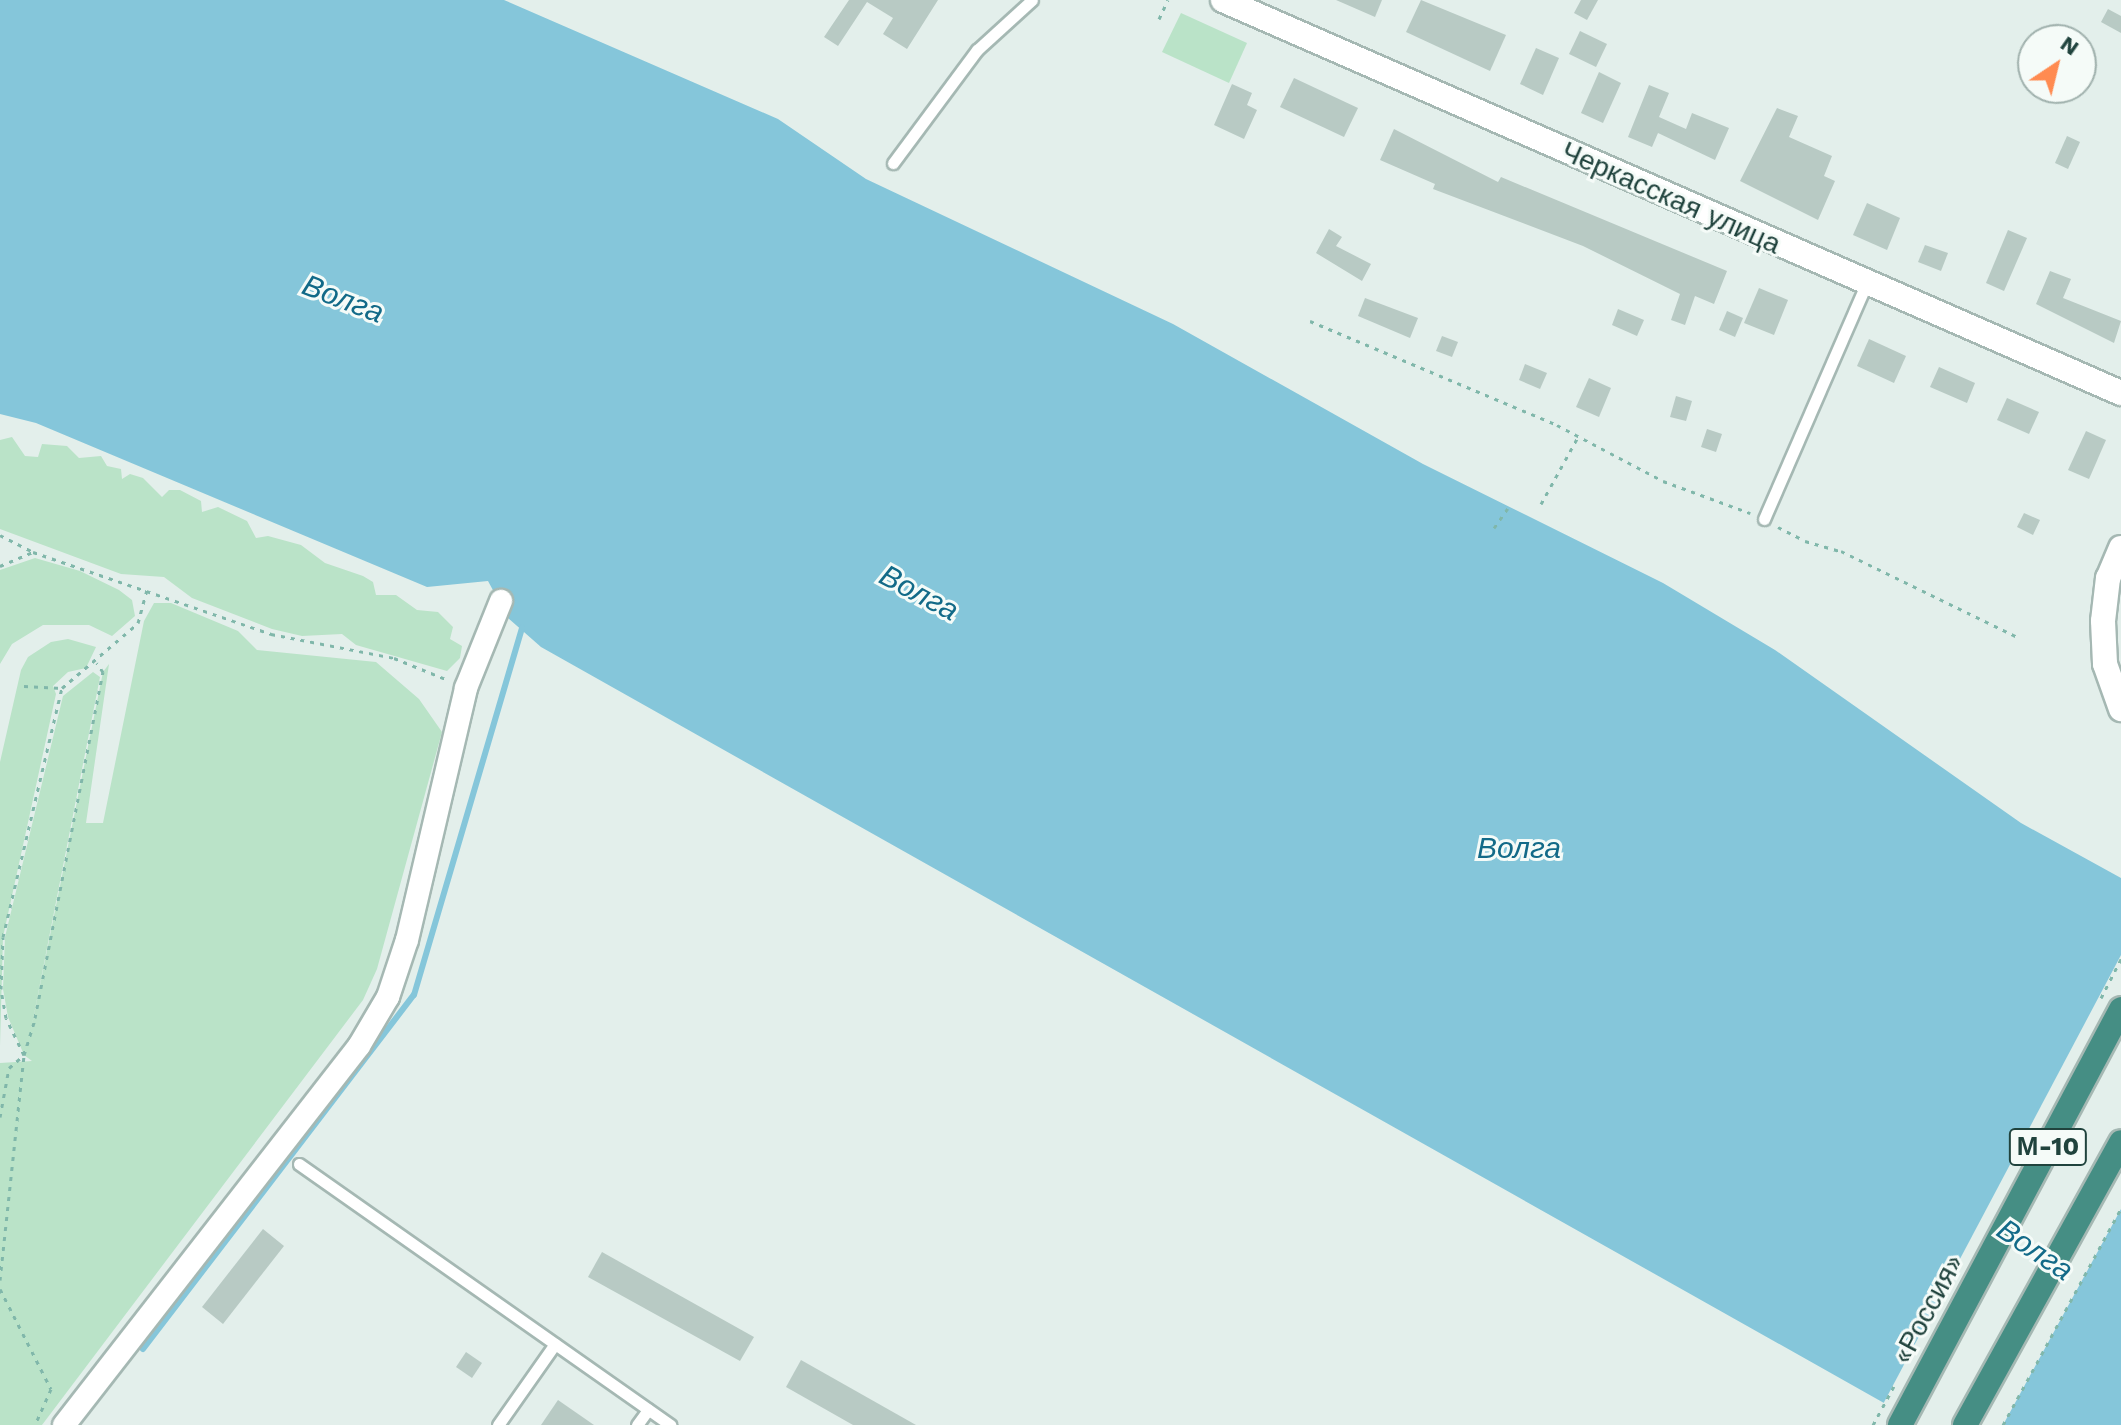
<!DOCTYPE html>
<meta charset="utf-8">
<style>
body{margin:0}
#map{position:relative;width:2121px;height:1425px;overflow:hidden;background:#e3efeb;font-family:"Work Sans",sans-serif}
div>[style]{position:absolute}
.green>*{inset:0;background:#bae3c8}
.water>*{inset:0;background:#85c6da}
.pier>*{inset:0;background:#e3efeb}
.stream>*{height:6px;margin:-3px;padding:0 3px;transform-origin:3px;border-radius:3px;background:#85c6da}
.building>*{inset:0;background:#b8cac4}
.path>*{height:3px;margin-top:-1.5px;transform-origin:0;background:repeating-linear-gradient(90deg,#80b7aa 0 4px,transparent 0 10px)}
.roads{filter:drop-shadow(2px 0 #a5b8b3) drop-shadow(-2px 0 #a5b8b3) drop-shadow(0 2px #a5b8b3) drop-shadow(0 -2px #a5b8b3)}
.service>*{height:11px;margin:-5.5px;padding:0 5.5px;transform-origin:5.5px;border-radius:5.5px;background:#fff}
.minor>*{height:22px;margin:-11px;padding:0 11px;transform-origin:11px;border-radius:11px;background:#fff}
.tertiary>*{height:24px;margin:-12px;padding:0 12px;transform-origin:12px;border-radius:12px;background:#fff}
.trunk>*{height:24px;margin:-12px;padding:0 12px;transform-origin:12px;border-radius:12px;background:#458e84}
span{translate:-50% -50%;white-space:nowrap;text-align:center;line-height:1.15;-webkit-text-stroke:6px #f5fbf8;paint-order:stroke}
.shield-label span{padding:2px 6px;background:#f5fbf8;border:2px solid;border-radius:6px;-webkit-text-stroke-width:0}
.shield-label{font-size:26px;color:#20433d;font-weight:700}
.street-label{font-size:28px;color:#20433d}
.water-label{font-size:30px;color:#126a88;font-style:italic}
.north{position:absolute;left:2017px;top:24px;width:80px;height:80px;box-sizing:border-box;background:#f5fbf8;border:2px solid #a0b1ad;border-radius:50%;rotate:35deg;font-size:22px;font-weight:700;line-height:32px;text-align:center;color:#20433d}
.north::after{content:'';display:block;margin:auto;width:28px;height:36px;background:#ff8b51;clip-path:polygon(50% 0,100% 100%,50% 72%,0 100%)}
</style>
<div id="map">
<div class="green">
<i style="clip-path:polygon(1181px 13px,1247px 43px,1229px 83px,1162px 52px)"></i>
<i style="clip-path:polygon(12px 437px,25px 456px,38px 457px,42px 444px,67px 446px,79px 458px,101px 456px,107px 466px,121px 469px,122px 479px,130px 474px,143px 478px,162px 497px,169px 490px,180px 490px,201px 501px,202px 512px,218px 507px,247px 521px,256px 538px,268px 536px,301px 545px,325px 563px,363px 576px,373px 582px,376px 595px,396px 595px,417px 610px,438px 612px,453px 627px,450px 639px,462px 646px,460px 658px,447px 671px,356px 645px,342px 634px,302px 636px,272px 629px,192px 598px,164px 577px,121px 574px,0 529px,0 440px)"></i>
<i style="clip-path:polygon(35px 558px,80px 571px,119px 590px,132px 600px,135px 616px,112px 636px,89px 625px,43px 625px,12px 644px,0 664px,0 570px)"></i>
<i style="clip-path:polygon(154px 603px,171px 603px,238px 631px,257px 650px,376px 662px,419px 699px,442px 732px,377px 969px,363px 1000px,42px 1425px,0 1425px,0 1063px,32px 1061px,24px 1055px,8px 1017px,3px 989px,5px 937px,63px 696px,93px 672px,100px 677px,30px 1035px,103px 672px,109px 664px,86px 823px,103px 823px,144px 621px)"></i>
<i style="clip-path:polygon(68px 639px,96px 647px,86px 668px,68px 672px,53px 686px,56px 694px,3px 937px,0 1046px,0 762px,21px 670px,28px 657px,51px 642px)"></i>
</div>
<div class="water">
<i style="clip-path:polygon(0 0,504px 0,778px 119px,866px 179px,1173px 324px,1423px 464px,1663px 583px,1775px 650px,2021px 823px,2121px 878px,2121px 1425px,1923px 1425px,541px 647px,508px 618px,488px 581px,427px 587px,36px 423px,0 414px)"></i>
</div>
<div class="pier">
<i style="clip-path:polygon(2121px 955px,2121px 1209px,2003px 1425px,1914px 1425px,1881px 1408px)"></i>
</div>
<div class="stream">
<i style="left:143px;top:1349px;width:446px;rotate:-52.6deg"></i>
<i style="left:414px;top:995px;width:383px;rotate:-73.6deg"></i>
</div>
<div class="building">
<i style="clip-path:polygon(849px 0,938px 0,907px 49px,883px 34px,893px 18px,867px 2px,838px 46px,824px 37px)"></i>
<i style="clip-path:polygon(1336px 0,1382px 0,1375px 17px)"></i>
<i style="clip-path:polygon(1421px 0,1506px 35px,1490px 71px,1406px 32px)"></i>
<i style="clip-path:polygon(1581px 0,1598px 0,1587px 20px,1574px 13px)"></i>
<i style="clip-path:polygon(2108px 9px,2121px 16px,2121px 33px,2101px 22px)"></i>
<i style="clip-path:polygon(1580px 31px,1607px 44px,1596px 67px,1569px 54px)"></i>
<i style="clip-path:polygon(1536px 48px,1559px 58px,1543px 95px,1520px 84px)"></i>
<i style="clip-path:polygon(1599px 72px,1621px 83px,1603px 123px,1581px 113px)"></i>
<i style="clip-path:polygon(1294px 78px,1358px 108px,1344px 137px,1280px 107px)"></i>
<i style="clip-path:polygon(1232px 84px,1252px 93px,1247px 105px,1257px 110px,1244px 139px,1214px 125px)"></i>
<i style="clip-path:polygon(1649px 85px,1669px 93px,1659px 117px,1686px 129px,1692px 113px,1729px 128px,1715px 160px,1658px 133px,1652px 147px,1628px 137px)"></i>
<i style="clip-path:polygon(1777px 108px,1798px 116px,1789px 137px,1832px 156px,1824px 176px,1835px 181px,1818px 220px,1740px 181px)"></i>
<i style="clip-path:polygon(1394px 129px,1498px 182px,1501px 177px,1727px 271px,1714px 304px,1695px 296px,1685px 325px,1671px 320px,1680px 294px,1583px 246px,1433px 189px,1435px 184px,1380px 160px)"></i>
<i style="clip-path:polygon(2067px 136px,2080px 142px,2068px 169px,2055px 163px)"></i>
<i style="clip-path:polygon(1867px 203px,1900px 218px,1887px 250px,1853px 235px)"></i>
<i style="clip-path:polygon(1329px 229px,1342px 237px,1336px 246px,1371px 264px,1362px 281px,1316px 253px)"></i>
<i style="clip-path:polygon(2008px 230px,2027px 238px,2004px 291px,1986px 283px)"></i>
<i style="clip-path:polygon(1925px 245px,1948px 253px,1941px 271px,1918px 262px)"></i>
<i style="clip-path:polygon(2050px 271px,2071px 279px,2063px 298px,2121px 321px,2114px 343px,2036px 304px)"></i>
<i style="clip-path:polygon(1759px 288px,1788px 300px,1774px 335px,1744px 323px)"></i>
<i style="clip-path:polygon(1365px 298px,1418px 318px,1410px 338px,1358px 316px)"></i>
<i style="clip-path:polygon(1618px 309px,1644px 320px,1637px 336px,1612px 325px)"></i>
<i style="clip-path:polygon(1727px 311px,1743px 318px,1735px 337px,1719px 330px)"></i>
<i style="clip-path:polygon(1442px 336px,1458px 342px,1452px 357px,1436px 351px)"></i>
<i style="clip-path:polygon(1869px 339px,1906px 356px,1894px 383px,1857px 366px)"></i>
<i style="clip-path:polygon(1525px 364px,1547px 373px,1540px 389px,1519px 380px)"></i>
<i style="clip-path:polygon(1939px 367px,1975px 383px,1967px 403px,1930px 387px)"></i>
<i style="clip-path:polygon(1589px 378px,1611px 388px,1599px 417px,1576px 407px)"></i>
<i style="clip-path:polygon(1676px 396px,1692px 401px,1686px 421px,1670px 417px)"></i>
<i style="clip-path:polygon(2007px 398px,2039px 412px,2029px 434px,1997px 420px)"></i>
<i style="clip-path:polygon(1707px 429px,1722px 434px,1716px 452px,1701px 447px)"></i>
<i style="clip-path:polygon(2086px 431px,2106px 440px,2089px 479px,2068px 470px)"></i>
<i style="clip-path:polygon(2024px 513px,2040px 520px,2033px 535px,2017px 527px)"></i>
<i style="clip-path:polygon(263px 1229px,284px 1246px,223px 1324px,202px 1307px)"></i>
<i style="clip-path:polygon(602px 1252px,754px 1337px,740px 1361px,588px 1277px)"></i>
<i style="clip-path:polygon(466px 1352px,482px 1363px,472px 1378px,456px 1367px)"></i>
<i style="clip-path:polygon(801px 1360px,916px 1425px,853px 1425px,786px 1387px)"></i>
<i style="clip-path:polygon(558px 1400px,594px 1425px,541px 1425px)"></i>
</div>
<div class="path">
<i style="left:1159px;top:19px;width:21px;rotate:-65deg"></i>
<i style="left:1310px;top:321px;width:268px;rotate:22.8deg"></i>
<i style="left:1557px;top:425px;width:120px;rotate:27.8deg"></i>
<i style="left:1663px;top:481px;width:93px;rotate:20.2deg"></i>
<i style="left:1541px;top:504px;width:77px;rotate:-61.1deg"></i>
<i style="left:1778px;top:527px;width:30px;rotate:27deg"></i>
<i style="left:1805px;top:541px;width:37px;rotate:16deg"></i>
<i style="left:1841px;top:551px;width:196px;rotate:26deg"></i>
<i style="left:1494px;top:528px;width:24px;rotate:-55deg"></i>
<i style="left:0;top:535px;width:37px;rotate:27deg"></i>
<i style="left:0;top:566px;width:36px;rotate:-23deg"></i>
<i style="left:33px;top:552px;width:252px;rotate:19deg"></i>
<i style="left:271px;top:634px;width:125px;rotate:11deg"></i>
<i style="left:394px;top:658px;width:58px;rotate:22.2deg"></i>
<i style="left:24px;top:686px;width:38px;rotate:3deg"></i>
<i style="left:2101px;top:998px;width:44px;rotate:-62.9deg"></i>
<i style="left:0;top:1117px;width:50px;rotate:-79.6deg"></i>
<i style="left:9px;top:1068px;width:20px;rotate:-41deg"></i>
<i style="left:24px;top:1055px;width:39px;rotate:-73deg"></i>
<i style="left:35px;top:1018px;width:353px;rotate:-78.9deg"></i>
<i style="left:103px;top:672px;width:11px;rotate:-124deg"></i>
<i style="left:0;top:1280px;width:226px;rotate:-83.9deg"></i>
<i style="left:24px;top:1055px;width:41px;rotate:-115.9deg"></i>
<i style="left:6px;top:1018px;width:29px;rotate:-100deg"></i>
<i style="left:1px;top:989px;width:52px;rotate:-87.8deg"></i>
<i style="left:3px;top:937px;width:256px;rotate:-76.7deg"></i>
<i style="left:62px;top:688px;width:100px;rotate:-40.5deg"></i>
<i style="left:138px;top:623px;width:35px;rotate:-75deg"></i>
<i style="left:0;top:1289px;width:112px;rotate:63deg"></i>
<i style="left:51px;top:1389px;width:39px;rotate:114deg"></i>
<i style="left:1873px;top:1425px;width:44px;rotate:-61.7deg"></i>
<i style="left:2003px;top:1425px;width:246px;rotate:-61.4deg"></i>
</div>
<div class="roads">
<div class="service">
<i style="left:893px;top:163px;width:141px;rotate:-53.4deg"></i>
<i style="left:977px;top:50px;width:74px;rotate:-42.3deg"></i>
<i style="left:1764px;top:519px;width:256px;rotate:-66.5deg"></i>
<i style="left:299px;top:1164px;width:454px;rotate:35.1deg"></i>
<i style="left:498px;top:1425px;width:99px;rotate:-54.9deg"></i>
<i style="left:637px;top:1425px;width:19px;rotate:-54deg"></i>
</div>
<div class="minor">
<i style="left:64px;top:1425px;width:480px;rotate:-52.1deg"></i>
<i style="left:359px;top:1046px;width:57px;rotate:-59.4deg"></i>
<i style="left:388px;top:997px;width:60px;rotate:-71.6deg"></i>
<i style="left:407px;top:940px;width:259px;rotate:-76.8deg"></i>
<i style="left:466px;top:688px;width:94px;rotate:-68.1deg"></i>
</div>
<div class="tertiary">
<i style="left:1223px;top:0;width:980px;rotate:23.64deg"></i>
<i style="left:2121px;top:548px;width:33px;rotate:113deg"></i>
<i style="left:2108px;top:578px;width:43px;rotate:96.6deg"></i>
<i style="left:2103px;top:621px;width:43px;rotate:87.3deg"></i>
<i style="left:2105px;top:664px;width:48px;rotate:70.4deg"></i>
</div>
<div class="trunk">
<i style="left:1900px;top:1425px;width:471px;rotate:-62deg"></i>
<i style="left:1965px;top:1425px;width:323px;rotate:-61.1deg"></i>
</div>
</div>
<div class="shield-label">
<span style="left:2048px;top:1147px">М-10</span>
</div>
<div class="street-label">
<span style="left:1671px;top:198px;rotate:24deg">Черкасская улица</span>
<span style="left:1928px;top:1309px;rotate:-62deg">«Россия»</span>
</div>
<div class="water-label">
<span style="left:343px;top:299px;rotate:21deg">Волга</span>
<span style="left:919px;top:593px;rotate:28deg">Волга</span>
<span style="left:1519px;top:848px">Волга</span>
<span style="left:2035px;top:1250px;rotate:34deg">Волга</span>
</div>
<div class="north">N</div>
</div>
